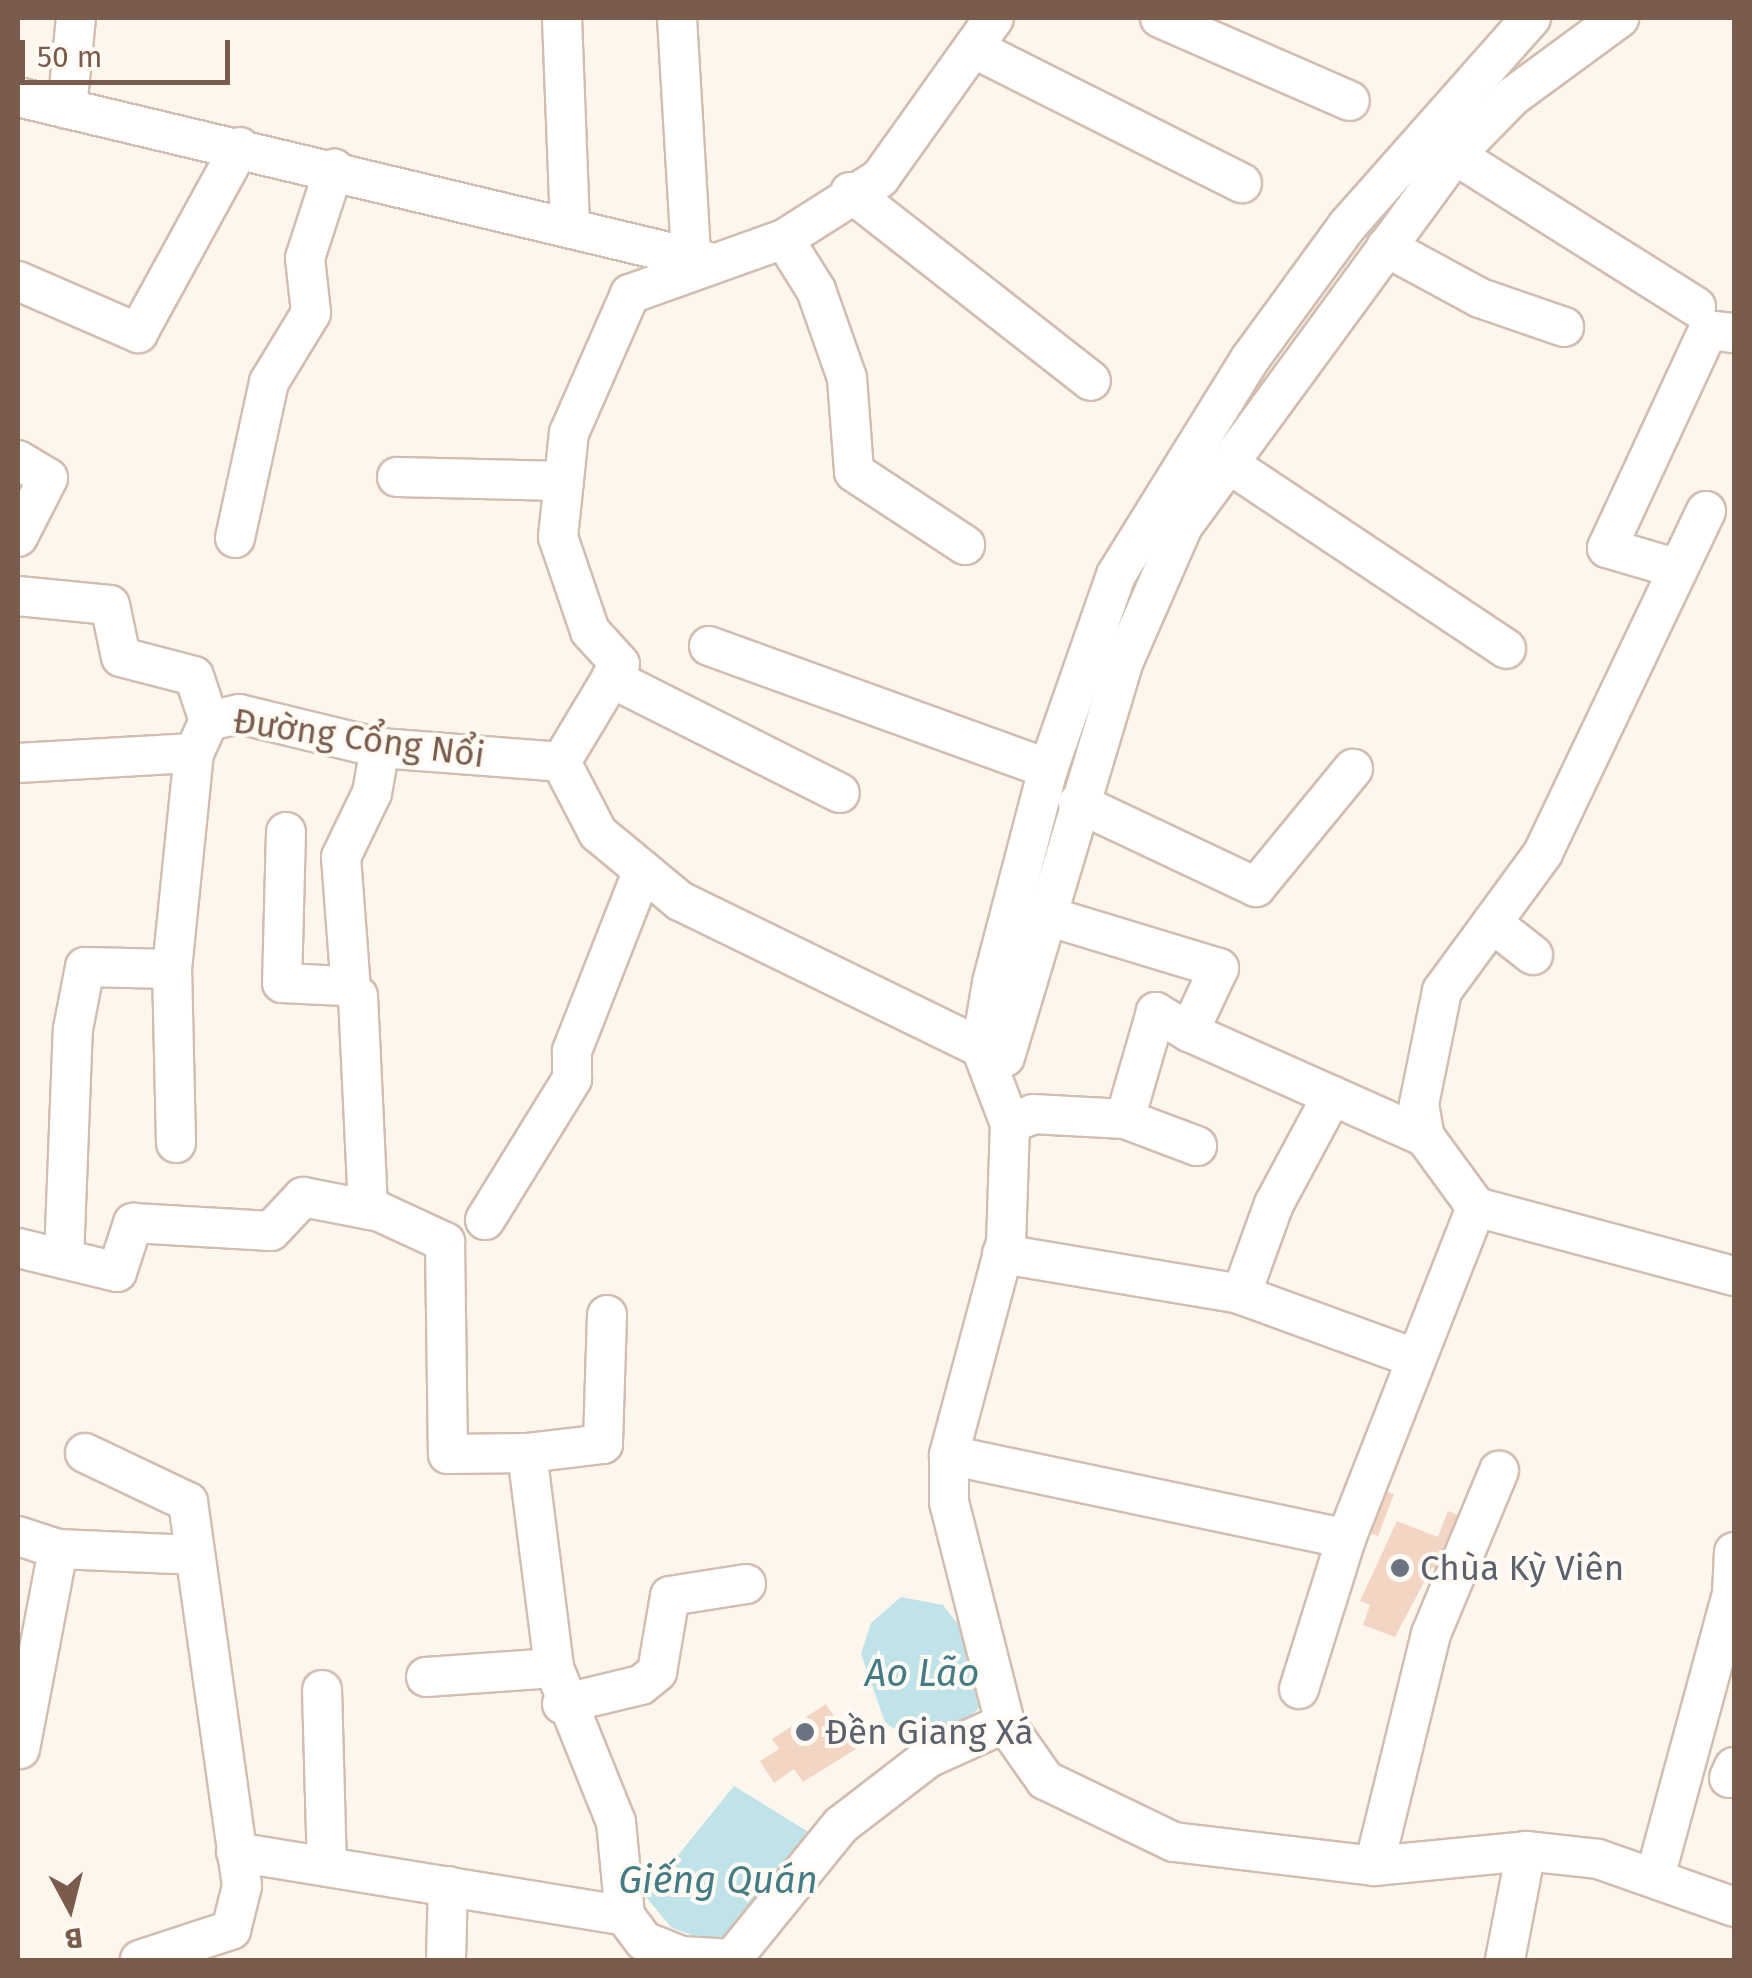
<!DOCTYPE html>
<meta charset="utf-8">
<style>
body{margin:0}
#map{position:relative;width:1752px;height:1978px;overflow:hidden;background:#fdf6ec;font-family:"Fira Sans",sans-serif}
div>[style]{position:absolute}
.water>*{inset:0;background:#bfe3e8}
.building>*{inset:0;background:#f3d5c3}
.roads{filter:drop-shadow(2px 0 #d1beb0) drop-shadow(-2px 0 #d1beb0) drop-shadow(0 2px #d1beb0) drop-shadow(0 -2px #d1beb0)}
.minor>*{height:38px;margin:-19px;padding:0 19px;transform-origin:19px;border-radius:19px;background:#fff}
.dots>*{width:28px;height:28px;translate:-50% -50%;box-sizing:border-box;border:5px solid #fffaf3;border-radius:50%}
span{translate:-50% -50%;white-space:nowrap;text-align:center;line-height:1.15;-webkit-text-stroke:8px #fffaf3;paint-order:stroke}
.street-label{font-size:35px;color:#7a5c4d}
.worship-label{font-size:35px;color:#5b616d}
.left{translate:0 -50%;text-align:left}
.water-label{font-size:38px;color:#437c86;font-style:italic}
.frame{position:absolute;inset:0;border:20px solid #7a5c4d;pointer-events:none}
.north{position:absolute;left:20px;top:1858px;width:100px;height:100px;-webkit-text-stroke:8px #fffaf3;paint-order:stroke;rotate:173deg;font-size:28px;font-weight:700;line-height:40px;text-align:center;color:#7a5c4d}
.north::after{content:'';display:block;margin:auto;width:35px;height:45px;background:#7a5c4d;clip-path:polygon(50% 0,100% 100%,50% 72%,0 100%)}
.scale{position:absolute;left:20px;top:40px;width:210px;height:45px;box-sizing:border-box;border:5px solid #7a5c4d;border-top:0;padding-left:12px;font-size:30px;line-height:35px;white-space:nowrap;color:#7a5c4d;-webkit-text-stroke:8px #fffaf3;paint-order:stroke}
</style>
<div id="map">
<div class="water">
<i style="clip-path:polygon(901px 1597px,943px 1605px,965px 1633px,985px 1701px,956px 1732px,919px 1747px,885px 1722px,861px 1654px,871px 1623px)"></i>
<i style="clip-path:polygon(734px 1786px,810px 1833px,725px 1947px,672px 1928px,645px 1896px)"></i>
</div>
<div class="building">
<i style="clip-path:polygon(1374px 1487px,1394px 1494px,1378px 1536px,1359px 1529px)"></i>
<i style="clip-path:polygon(1448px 1511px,1472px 1521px,1452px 1575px,1432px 1567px,1395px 1637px,1363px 1625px,1370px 1605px,1360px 1601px,1397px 1521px,1438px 1537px)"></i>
<i style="clip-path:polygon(826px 1704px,856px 1749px,803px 1782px,794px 1769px,774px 1783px,760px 1761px,779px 1749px,772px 1739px)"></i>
</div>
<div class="roads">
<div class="minor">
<i style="left:562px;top:18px;width:208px;rotate:87.8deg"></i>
<i style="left:677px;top:18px;width:239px;rotate:86.6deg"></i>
<i style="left:1160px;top:18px;width:207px;rotate:23.6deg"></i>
<i style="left:1531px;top:18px;width:278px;rotate:131.5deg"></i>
<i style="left:1347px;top:226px;width:165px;rotate:126.1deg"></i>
<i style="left:1250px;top:359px;width:254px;rotate:121.8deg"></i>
<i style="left:1116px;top:575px;width:206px;rotate:109.3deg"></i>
<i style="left:1048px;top:769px;width:221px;rotate:104.7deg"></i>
<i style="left:992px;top:983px;width:66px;rotate:99.6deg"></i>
<i style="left:981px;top:1048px;width:81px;rotate:69.1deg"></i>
<i style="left:1010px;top:1124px;width:118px;rotate:91.9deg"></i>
<i style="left:1006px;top:1242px;width:220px;rotate:105deg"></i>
<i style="left:949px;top:1455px;width:47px;rotate:90deg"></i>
<i style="left:949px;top:1502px;width:228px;rotate:75.8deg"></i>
<i style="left:1005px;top:1723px;width:70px;rotate:54.9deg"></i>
<i style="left:1045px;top:1780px;width:143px;rotate:25.7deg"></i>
<i style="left:1174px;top:1842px;width:201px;rotate:6.8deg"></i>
<i style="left:1374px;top:1866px;width:153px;rotate:-5.6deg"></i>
<i style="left:1526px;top:1851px;width:72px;rotate:6.3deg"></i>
<i style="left:1598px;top:1859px;width:144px;rotate:19.4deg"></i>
<i style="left:973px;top:48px;width:301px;rotate:26.7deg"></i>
<i style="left:18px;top:97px;width:707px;rotate:13.41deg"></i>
<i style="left:67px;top:109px;width:91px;rotate:-84.4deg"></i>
<i style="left:1455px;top:155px;width:285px;rotate:32.2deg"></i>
<i style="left:850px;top:192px;width:306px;rotate:38.1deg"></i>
<i style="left:784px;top:239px;width:60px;rotate:57.9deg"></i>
<i style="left:816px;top:290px;width:93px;rotate:70.6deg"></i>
<i style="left:847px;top:378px;width:94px;rotate:85.7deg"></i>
<i style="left:854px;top:472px;width:133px;rotate:33.3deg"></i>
<i style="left:1386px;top:247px;width:107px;rotate:28.5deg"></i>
<i style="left:1480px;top:298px;width:89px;rotate:19deg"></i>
<i style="left:18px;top:281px;width:131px;rotate:23.4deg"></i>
<i style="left:138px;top:333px;width:212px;rotate:-61.3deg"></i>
<i style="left:18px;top:460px;width:35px;rotate:31deg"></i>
<i style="left:48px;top:478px;width:66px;rotate:117deg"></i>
<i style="left:1229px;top:464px;width:333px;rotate:33.7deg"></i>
<i style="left:397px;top:477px;width:167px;rotate:1.4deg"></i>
<i style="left:1706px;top:511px;width:379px;rotate:115.5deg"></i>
<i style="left:1543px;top:853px;width:171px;rotate:126.2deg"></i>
<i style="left:1442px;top:991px;width:115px;rotate:101.5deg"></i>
<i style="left:1419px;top:1104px;width:34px;rotate:80deg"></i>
<i style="left:1425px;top:1137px;width:87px;rotate:53.9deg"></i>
<i style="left:1476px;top:1207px;width:267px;rotate:15deg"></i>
<i style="left:235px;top:538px;width:160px;rotate:-77.7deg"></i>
<i style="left:269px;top:382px;width:81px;rotate:-58.7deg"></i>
<i style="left:311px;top:313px;width:55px;rotate:-96.2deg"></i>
<i style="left:305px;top:258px;width:94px;rotate:-72deg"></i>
<i style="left:1678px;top:569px;width:74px;rotate:-163.5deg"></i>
<i style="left:1607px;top:548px;width:240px;rotate:-65.1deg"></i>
<i style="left:1708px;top:330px;width:26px;rotate:7deg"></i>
<i style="left:18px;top:596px;width:92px;rotate:5.6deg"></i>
<i style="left:110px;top:605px;width:53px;rotate:78.1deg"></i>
<i style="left:121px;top:657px;width:75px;rotate:14.6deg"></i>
<i style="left:194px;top:676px;width:47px;rotate:71.6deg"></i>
<i style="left:709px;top:646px;width:361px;rotate:19.9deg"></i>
<i style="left:611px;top:678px;width:256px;rotate:26.7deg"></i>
<i style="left:561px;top:762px;width:114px;rotate:-59deg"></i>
<i style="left:620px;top:664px;width:45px;rotate:-132.3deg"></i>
<i style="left:590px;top:631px;width:99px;rotate:-108.8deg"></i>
<i style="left:558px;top:537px;width:105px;rotate:-84deg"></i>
<i style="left:569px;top:433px;width:152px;rotate:-66.3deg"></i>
<i style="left:630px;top:294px;width:164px;rotate:-19.7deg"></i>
<i style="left:784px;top:239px;width:114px;rotate:-32.4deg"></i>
<i style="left:880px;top:178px;width:196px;rotate:-54.5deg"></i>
<i style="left:18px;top:763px;width:176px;rotate:-3.3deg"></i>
<i style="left:194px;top:753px;width:35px;rotate:-65deg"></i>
<i style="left:209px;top:721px;width:31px;rotate:-13deg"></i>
<i style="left:239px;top:714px;width:145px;rotate:13.6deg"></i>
<i style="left:380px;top:748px;width:182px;rotate:4.4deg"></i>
<i style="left:561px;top:762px;width:80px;rotate:62.5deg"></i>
<i style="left:598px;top:833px;width:107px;rotate:39.7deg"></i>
<i style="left:680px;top:901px;width:335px;rotate:26deg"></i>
<i style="left:1078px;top:803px;width:197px;rotate:25.3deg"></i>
<i style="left:1256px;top:887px;width:153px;rotate:-50.6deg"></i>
<i style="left:286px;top:832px;width:151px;rotate:91.5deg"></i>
<i style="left:282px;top:983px;width:63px;rotate:2.7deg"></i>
<i style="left:345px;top:986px;width:16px;rotate:38deg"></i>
<i style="left:358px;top:996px;width:214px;rotate:87.3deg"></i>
<i style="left:1021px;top:908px;width:207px;rotate:16.9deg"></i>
<i style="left:1219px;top:968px;width:71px;rotate:115.1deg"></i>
<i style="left:1189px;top:1032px;width:39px;rotate:-149deg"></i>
<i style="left:1156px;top:1012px;width:111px;rotate:106.2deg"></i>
<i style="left:1492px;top:923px;width:52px;rotate:38deg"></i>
<i style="left:351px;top:990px;width:133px;rotate:-94.3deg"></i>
<i style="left:341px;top:857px;width:71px;rotate:-64.2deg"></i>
<i style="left:372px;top:793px;width:46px;rotate:-79.9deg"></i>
<i style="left:1189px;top:1032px;width:258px;rotate:24deg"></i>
<i style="left:1005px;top:1057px;width:413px;rotate:-73.3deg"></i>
<i style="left:1124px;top:661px;width:147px;rotate:-66.4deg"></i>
<i style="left:1183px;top:526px;width:460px;rotate:-53.8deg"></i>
<i style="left:1455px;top:155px;width:83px;rotate:-45.5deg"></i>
<i style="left:1513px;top:96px;width:132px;rotate:-36.3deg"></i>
<i style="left:1010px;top:1124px;width:25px;rotate:-23deg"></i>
<i style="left:1033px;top:1114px;width:92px;rotate:3.1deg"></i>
<i style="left:1125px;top:1119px;width:77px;rotate:20.6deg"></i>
<i style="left:176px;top:1143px;width:174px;rotate:-91.3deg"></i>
<i style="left:172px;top:969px;width:217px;rotate:-84.2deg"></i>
<i style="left:485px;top:1220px;width:166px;rotate:-58.3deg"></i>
<i style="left:572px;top:1079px;width:28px;rotate:-90deg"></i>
<i style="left:572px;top:1051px;width:194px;rotate:-68.6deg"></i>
<i style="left:18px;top:1248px;width:102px;rotate:13.6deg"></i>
<i style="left:117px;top:1272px;width:52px;rotate:-71.9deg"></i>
<i style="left:133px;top:1223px;width:138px;rotate:3.3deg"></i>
<i style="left:271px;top:1231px;width:47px;rotate:-46.7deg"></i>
<i style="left:303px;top:1197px;width:78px;rotate:11deg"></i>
<i style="left:380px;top:1212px;width:72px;rotate:24.8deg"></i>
<i style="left:445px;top:1242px;width:212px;rotate:89.2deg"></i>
<i style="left:448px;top:1454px;width:79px;rotate:-0.7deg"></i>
<i style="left:1002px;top:1254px;width:237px;rotate:9.5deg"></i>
<i style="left:1236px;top:1293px;width:190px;rotate:20deg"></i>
<i style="left:64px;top:1259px;width:230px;rotate:-87.8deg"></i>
<i style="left:73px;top:1029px;width:63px;rotate:-79deg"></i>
<i style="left:85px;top:967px;width:87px;rotate:1.3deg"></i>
<i style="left:1241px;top:1295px;width:97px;rotate:-70.1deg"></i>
<i style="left:1274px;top:1204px;width:123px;rotate:-61.8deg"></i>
<i style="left:607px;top:1315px;width:129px;rotate:91.8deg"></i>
<i style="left:603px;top:1444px;width:77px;rotate:173.2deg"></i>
<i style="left:527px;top:1453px;width:217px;rotate:82.8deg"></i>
<i style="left:554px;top:1668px;width:166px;rotate:68.1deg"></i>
<i style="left:616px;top:1822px;width:94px;rotate:84.5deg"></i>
<i style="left:85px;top:1453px;width:114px;rotate:25.4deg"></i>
<i style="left:188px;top:1502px;width:388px;rotate:82deg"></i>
<i style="left:242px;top:1886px;width:45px;rotate:104deg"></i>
<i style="left:231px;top:1930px;width:96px;rotate:161.8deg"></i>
<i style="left:949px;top:1455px;width:406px;rotate:11.9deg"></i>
<i style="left:18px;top:1536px;width:42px;rotate:18deg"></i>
<i style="left:58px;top:1549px;width:135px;rotate:2.5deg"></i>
<i style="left:426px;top:1677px;width:128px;rotate:-4deg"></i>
<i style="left:1299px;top:1689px;width:157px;rotate:-72.6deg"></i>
<i style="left:1346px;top:1539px;width:357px;rotate:-68.6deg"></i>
<i style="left:322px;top:1690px;width:175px;rotate:88.4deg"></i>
<i style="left:562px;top:1704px;width:81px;rotate:-13.5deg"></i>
<i style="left:641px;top:1685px;width:21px;rotate:-39deg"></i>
<i style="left:657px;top:1672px;width:77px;rotate:-80.3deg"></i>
<i style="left:670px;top:1596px;width:77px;rotate:-9deg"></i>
<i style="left:20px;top:1749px;width:204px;rotate:-79.2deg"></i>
<i style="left:1729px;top:1778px;width:12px;rotate:-66deg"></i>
<i style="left:236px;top:1852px;width:394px;rotate:9.3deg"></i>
<i style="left:625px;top:1916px;width:31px;rotate:53deg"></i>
<i style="left:644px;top:1941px;width:40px;rotate:22deg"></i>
<i style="left:681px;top:1956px;width:51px;rotate:3.4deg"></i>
<i style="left:732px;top:1959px;width:173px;rotate:-50.9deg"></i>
<i style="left:841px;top:1825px;width:110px;rotate:-37.6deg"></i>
<i style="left:928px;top:1758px;width:85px;rotate:-24.4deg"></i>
<i style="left:1374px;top:1866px;width:239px;rotate:-76.2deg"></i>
<i style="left:1431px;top:1634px;width:177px;rotate:-67.4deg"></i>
<i style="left:1655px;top:1877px;width:293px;rotate:-74.8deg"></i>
<i style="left:1732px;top:1594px;width:42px;rotate:-87.3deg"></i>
<i style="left:446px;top:1960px;width:74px;rotate:-88.5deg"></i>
<i style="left:1505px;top:1960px;width:111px;rotate:-79.1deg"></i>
</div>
</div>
<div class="dots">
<i style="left:1400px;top:1568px;background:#6b7280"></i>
<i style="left:805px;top:1732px;background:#6b7280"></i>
</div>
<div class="street-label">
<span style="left:359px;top:738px;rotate:8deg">Đường Cổng Nổi</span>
</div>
<div class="worship-label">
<span class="left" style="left:1420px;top:1568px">Chùa Kỳ Viên</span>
<span class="left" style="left:825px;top:1732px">Đền Giang Xá</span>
</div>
<div class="water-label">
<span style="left:922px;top:1674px">Ao Lão</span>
<span style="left:718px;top:1881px">Giếng Quán</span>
</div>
<div class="frame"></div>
<div class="north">B</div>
<div class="scale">50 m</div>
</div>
